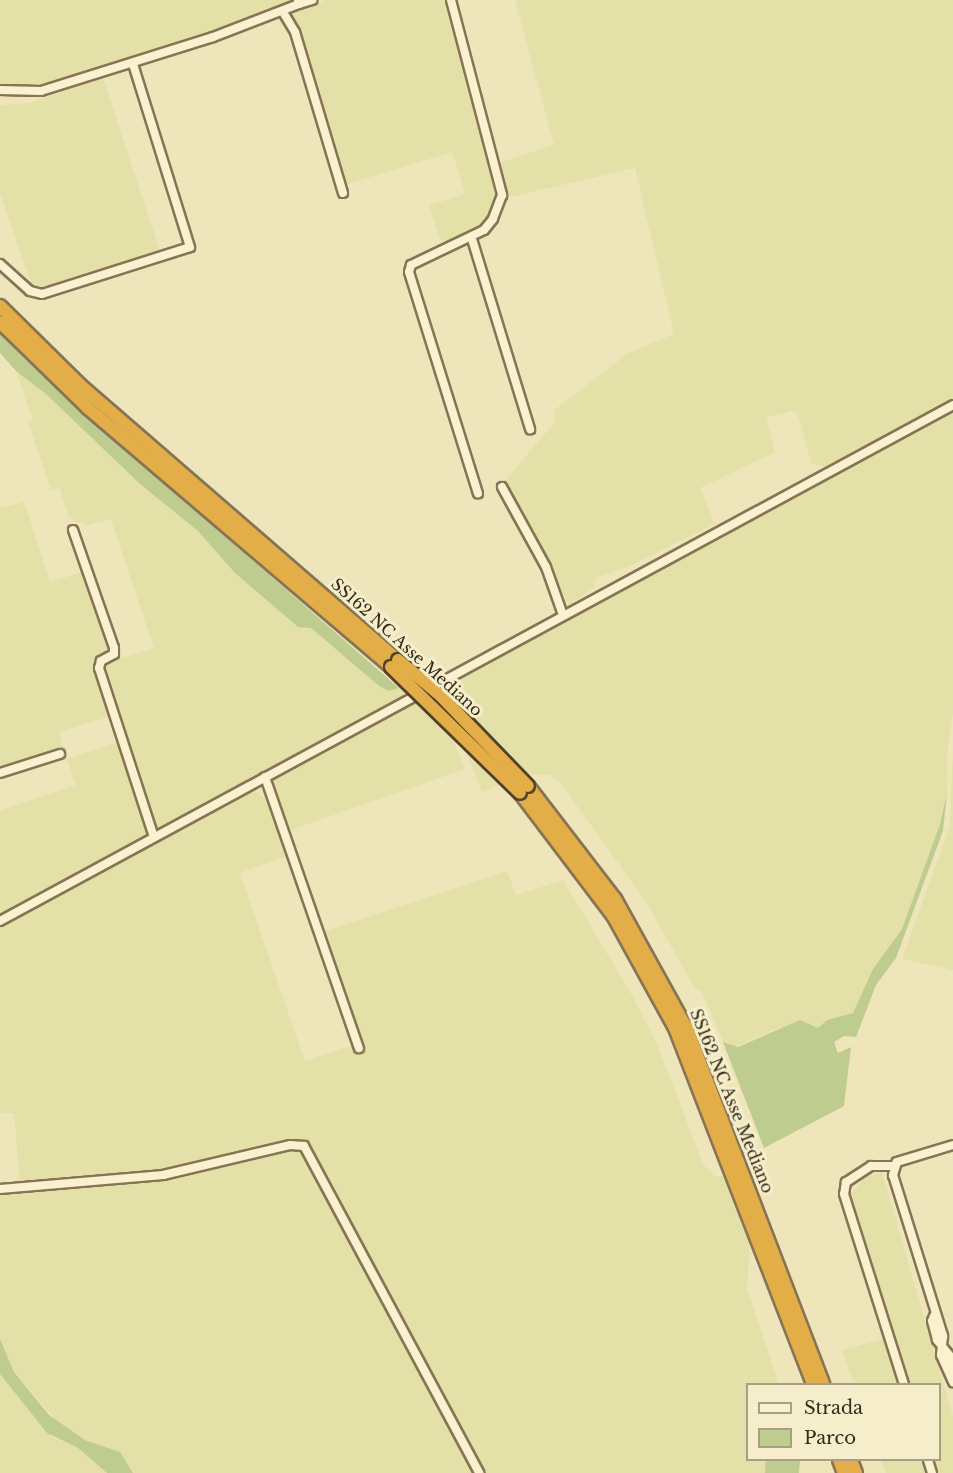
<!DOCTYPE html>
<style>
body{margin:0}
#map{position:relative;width:953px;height:1473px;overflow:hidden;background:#efe5bb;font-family:"Libre Baskerville",serif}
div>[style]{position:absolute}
.farmland>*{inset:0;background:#e4e1a8}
.green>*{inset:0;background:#bfcc8f}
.roads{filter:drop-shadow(2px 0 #867455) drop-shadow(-2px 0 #867455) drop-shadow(0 2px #867455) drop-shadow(0 -2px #867455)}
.minor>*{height:8px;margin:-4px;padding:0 4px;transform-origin:4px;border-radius:4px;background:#faf1ce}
.highway>*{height:12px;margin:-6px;padding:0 6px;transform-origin:6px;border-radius:6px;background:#e3ae47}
.bridges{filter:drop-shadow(2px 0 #53412a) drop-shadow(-2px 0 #53412a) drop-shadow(0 2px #53412a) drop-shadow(0 -2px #53412a)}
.highway-bridge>*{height:12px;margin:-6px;padding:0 6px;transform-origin:6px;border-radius:6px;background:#e3ae47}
span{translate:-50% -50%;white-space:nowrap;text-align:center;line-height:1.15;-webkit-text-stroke:6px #f6eecb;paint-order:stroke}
.street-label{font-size:16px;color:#342a1a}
.legend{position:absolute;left:746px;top:1383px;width:195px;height:78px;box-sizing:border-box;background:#f6eecb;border:2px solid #a8a084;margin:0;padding:8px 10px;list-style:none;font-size:18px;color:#342a1a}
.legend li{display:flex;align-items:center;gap:12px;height:30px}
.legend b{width:30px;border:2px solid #a8a084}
</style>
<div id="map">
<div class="farmland">
<i style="clip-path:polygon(0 0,292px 0,287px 6px,157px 51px,30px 89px,0 85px)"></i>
<i style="clip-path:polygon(325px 0,448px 0,499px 193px,490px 220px,482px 228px,450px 245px,440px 239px,429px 205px,465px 194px,452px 152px,345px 185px,290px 15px)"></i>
<i style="clip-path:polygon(515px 0,953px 0,953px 399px,827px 467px,811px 464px,798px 415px,792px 411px,766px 418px,775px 452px,700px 488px,715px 524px,630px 566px,596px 578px,594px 588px,569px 605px,504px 482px,555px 422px,553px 411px,627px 354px,674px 334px,635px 168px,511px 197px,505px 193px,498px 163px,554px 145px)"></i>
<i style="clip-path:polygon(103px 78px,160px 251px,37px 289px,32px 286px,0 194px,0 105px,29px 103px)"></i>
<i style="clip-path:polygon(16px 371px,46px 394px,140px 484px,198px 531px,235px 573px,298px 627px,311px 628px,379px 686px,389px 691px,399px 688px,407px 695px,154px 832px,102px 668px,105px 663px,154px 648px,111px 519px,85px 526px,83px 522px,75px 522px,69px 517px,59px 488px,51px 490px,28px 422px,33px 420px)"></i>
<i style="clip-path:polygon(953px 407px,953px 713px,947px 754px,947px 793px,940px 824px,902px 929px,873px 969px,853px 1013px,827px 1020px,818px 1028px,781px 1027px,732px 1048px,723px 1042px,702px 992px,695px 989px,648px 905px,559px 781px,549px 775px,530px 774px,482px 792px,440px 686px)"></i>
<i style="clip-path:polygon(24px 502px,50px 582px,82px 572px,110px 651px,95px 665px,111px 716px,59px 732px,63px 748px,0 768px,0 508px)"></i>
<i style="clip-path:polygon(432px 690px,465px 769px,291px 830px,274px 784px,276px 775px)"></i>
<i style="clip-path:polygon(121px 741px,150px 835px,0 918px,0 810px,75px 785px,67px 759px)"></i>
<i style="clip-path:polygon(953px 749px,953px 970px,902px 959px,950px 826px)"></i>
<i style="clip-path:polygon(247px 790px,256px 791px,266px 800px,288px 856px,240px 873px,305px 1061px,363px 1042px,325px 931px,507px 871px,516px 895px,563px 880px,633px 997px,658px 1046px,703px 1164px,715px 1176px,723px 1176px,750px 1246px,747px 1288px,779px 1384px,748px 1384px,748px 1460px,766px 1460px,765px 1473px,481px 1473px,314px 1155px,301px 1143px,178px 1171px,15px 1186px,19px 1173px,14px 1113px,0 1113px,0 925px)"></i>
<i style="clip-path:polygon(287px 1148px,306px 1150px,477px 1473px,133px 1473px,120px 1452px,85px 1440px,59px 1424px,14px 1372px,0 1339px,0 1191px,164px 1177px)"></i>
<i style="clip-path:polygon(882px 1172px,953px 1417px,953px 1473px,937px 1473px,932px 1460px,940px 1460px,940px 1384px,908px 1384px,851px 1194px,865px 1177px)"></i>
<i style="clip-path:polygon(887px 1338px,901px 1384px,854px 1384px,842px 1350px)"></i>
<i style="clip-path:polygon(0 1374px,52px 1437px,78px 1448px,107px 1473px,0 1473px)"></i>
<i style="clip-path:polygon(881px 1460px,926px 1460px,930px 1473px,886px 1473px)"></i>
</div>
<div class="green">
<i style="clip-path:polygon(0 331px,132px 455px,399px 688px,389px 691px,379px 686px,311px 628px,298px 627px,235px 573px,198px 531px,140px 484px,46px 394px,16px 371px,0 353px)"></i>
<i style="clip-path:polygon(947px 793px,943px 831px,896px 958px,876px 985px,856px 1037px,844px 1036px,834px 1042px,838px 1053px,851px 1047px,844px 1106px,764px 1148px,723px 1042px,738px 1047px,800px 1020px,818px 1028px,827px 1020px,853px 1013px,873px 969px,902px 929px,940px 824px)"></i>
<i style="clip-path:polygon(0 1339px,14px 1372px,49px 1415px,85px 1440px,120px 1452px,133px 1473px,107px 1473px,78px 1448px,47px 1433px,0 1374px)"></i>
<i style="clip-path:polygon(766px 1460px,800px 1460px,799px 1473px,765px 1473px)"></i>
</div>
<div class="roads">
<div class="minor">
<i style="left:298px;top:0;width:4px;rotate:76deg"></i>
<i style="left:299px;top:4px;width:14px;rotate:-17deg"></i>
<i style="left:451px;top:0;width:202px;rotate:75.3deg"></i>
<i style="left:502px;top:195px;width:26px;rotate:111deg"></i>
<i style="left:493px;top:219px;width:14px;rotate:129deg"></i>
<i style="left:484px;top:230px;width:81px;rotate:154.4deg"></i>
<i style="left:411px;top:265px;width:7px;rotate:106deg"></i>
<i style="left:409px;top:272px;width:232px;rotate:72.7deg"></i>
<i style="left:283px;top:12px;width:23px;rotate:59deg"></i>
<i style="left:295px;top:32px;width:168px;rotate:73.4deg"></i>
<i style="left:0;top:90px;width:41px;rotate:1.4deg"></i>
<i style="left:41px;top:91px;width:180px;rotate:-17.4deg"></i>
<i style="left:213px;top:37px;width:92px;rotate:-21deg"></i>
<i style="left:472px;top:239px;width:199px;rotate:73deg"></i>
<i style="left:0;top:264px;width:40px;rotate:42deg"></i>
<i style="left:30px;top:291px;width:12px;rotate:14deg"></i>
<i style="left:42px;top:294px;width:155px;rotate:-17.6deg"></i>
<i style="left:190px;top:247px;width:192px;rotate:-107.3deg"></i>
<i style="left:502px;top:487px;width:91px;rotate:61.2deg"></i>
<i style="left:546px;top:567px;width:51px;rotate:70.5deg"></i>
<i style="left:73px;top:530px;width:125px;rotate:70.8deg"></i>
<i style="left:114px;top:648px;width:6px;rotate:90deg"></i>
<i style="left:114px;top:654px;width:15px;rotate:152deg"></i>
<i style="left:101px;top:661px;width:7px;rotate:106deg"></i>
<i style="left:99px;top:668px;width:178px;rotate:72deg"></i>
<i style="left:0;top:773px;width:63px;rotate:-17.6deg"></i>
<i style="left:265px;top:777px;width:287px;rotate:70.9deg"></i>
<i style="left:0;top:921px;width:1084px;rotate:-28.43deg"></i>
<i style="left:953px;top:1145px;width:59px;rotate:163.1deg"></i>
<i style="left:897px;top:1162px;width:14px;rotate:107deg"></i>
<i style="left:893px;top:1175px;width:169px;rotate:72.7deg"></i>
<i style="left:943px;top:1336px;width:19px;rotate:96deg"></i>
<i style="left:941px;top:1355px;width:30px;rotate:66deg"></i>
<i style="left:894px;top:1166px;width:23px;rotate:180deg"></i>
<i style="left:871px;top:1166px;width:30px;rotate:147deg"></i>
<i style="left:846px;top:1182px;width:12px;rotate:99deg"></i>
<i style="left:844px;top:1194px;width:199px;rotate:72.5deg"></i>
<i style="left:0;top:1189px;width:164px;rotate:-4.9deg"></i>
<i style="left:163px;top:1175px;width:130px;rotate:-13.3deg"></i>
<i style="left:290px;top:1145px;width:14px;rotate:4deg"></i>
<i style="left:304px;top:1146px;width:371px;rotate:61.8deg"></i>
<i style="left:934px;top:1316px;width:5px;rotate:112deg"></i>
<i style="left:932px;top:1321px;width:20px;rotate:75deg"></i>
<i style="left:937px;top:1340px;width:19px;rotate:51deg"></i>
<i style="left:949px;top:1355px;width:18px;rotate:87deg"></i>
<i style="left:928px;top:1460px;width:14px;rotate:73deg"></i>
</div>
<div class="highway">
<i style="left:0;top:306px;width:112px;rotate:44.6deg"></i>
<i style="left:80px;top:385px;width:420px;rotate:40.9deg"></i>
<i style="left:0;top:322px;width:123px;rotate:44.3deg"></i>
<i style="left:88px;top:408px;width:399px;rotate:40.5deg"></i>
<i style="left:528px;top:786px;width:143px;rotate:52.4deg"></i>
<i style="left:615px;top:899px;width:149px;rotate:61deg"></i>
<i style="left:687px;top:1029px;width:380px;rotate:69deg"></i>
<i style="left:520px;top:793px;width:156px;rotate:52.8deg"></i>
<i style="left:614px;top:917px;width:127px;rotate:61.2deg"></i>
<i style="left:675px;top:1028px;width:382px;rotate:68.8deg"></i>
<i style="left:839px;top:1460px;width:14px;rotate:69deg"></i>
<i style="left:851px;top:1460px;width:14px;rotate:69deg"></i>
</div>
</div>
<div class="bridges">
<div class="highway-bridge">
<i style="left:398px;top:660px;width:56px;rotate:39.9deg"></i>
<i style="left:441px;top:696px;width:125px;rotate:46deg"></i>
<i style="left:391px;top:667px;width:180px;rotate:44.3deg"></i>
</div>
</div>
<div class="street-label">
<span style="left:407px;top:647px;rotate:42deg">SS162 NC Asse Mediano</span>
<span style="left:732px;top:1101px;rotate:68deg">SS162 NC Asse Mediano</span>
</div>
<ul class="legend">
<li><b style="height:8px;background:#faf1ce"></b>Strada</li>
<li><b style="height:16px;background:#bfcc8f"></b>Parco</li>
</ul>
</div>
